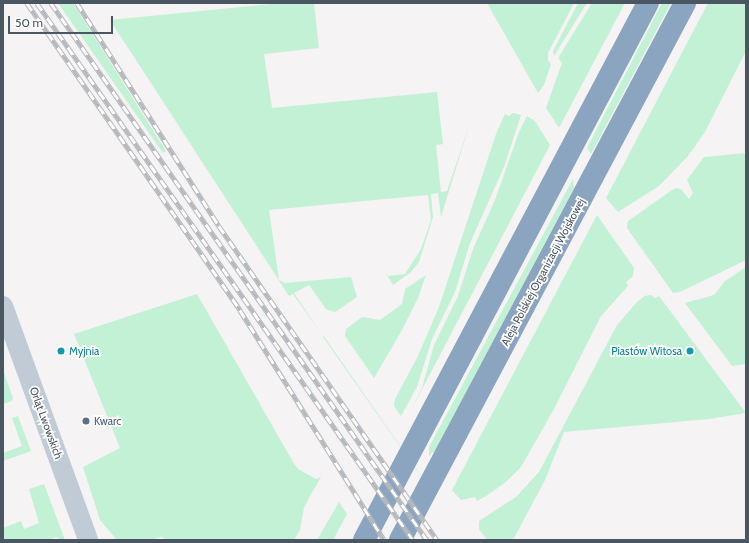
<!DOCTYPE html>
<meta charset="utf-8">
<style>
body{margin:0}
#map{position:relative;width:749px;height:543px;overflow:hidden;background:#f5f3f3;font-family:Cabin,sans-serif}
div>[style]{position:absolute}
.green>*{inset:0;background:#c3f1d5}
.secondary>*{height:20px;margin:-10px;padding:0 10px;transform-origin:10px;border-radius:10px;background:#c1cbd6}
.highway>*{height:22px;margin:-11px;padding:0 11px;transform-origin:11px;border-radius:11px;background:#8ba5c1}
.rail>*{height:4.5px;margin-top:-2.25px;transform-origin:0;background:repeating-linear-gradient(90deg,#fff 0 9px,#b5b8bd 0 18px);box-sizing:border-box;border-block:1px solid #b5b8bd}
.dots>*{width:11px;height:11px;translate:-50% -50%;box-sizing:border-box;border:2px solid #fff;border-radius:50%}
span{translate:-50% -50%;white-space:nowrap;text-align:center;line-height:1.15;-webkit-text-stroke:3.5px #fff;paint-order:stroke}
.street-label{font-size:11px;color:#4a5661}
.culture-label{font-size:11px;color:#0d838f}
.left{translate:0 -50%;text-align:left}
.right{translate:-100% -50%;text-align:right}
.service-label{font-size:11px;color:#4e5e75}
.frame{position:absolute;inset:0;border:4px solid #4a5661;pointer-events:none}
.scale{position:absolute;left:8px;top:16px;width:105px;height:18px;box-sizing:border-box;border:2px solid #4a5661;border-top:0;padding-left:5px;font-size:12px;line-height:14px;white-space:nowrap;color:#4a5661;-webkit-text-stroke:3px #fff;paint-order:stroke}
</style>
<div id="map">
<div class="green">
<i style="clip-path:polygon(58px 3px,73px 3px,166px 151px,163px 153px)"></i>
<i style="clip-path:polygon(281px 3px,314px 3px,319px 48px,264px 54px,272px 108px,437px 92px,443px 144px,436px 145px,441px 192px,447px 191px,469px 126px,441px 217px,438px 193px,431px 194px,433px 217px,419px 262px,411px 272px,393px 285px,385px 272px,388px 276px,405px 274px,421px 249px,431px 220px,428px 195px,269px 210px,279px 280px,285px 283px,351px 277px,357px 297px,335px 312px,326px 309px,309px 285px,294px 293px,320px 332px,293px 294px,289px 296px,110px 20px)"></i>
<i style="clip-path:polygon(487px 3px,574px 3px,548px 53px,548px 60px,551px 64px,544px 85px,538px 93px)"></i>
<i style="clip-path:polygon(578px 3px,587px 3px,554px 56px,553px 51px)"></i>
<i style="clip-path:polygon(592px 3px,625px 3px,559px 128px,546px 108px,562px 63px,558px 58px)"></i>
<i style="clip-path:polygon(662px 3px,671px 3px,591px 154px,587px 148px)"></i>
<i style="clip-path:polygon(708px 3px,746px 3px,746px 51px,705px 132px,688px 156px,659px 186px,618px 212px,606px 198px)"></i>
<i style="clip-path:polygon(513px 113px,521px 115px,504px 167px,470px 243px,455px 292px,432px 339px,417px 387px,401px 416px,394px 406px,395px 399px,418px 356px,439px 307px,496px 134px,505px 114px,509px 116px)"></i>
<i style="clip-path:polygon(527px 116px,535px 121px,550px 145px,548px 149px,408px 416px,422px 388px,434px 345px,458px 296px,473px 249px,495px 200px,519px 132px)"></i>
<i style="clip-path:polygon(746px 153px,746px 260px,680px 292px,673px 293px,627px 228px,628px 221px,675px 188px,681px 189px,689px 199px,693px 193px,687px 180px,704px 157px)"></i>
<i style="clip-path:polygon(573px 179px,574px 188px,434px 453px,432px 452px,429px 457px,429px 447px)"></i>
<i style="clip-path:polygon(597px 215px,634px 268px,633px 276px,626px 282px,628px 286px,601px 316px,554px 409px,521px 467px,506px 482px,486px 496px,477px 501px,475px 497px,461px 500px,452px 490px)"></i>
<i style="clip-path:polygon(746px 267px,746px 364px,732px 366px,685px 303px,714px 295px,725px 281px)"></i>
<i style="clip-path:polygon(426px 275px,418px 298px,402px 330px,374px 378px,345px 336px,346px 329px,362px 317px,380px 320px,402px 304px,405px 289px)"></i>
<i style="clip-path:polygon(197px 294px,293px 462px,298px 469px,316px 479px,321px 477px,304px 507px,300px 530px,294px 540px,168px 540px,161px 537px,149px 540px,117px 540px,100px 520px,83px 467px,120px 448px,74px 334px)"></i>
<i style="clip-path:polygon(651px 295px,655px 298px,659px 296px,746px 413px,709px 419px,564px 432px,545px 480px,513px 540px,487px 540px,479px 529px,479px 521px,516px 497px,539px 472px,617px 325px,637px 302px,645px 296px)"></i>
<i style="clip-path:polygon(323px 335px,451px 519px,323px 337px)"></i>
<i style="clip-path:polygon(3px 370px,13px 398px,12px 401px,3px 404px)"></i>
<i style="clip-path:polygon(18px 416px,31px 451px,3px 461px,3px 453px,22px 446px,12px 418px)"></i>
<i style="clip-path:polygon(44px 484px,65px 540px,59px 540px,57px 537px,48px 540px,3px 540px,3px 528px,21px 521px,24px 529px,39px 523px,29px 489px)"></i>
<i style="clip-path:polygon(339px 502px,347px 514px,333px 540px,317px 540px)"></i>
</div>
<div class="secondary">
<i style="left:3px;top:306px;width:249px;rotate:70deg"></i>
</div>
<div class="highway">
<i style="left:364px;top:540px;width:607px;rotate:-62.13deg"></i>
<i style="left:400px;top:540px;width:608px;rotate:-62.04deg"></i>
</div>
<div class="rail">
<i style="left:27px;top:3px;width:374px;rotate:55.2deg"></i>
<i style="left:240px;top:310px;width:271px;rotate:57.9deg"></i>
<i style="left:37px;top:3px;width:656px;rotate:55deg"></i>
<i style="left:51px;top:3px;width:656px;rotate:55deg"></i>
<i style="left:77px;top:3px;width:264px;rotate:57.5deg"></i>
<i style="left:219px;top:226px;width:382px;rotate:55.2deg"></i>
</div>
<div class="dots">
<i style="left:61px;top:351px;background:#0f9aa8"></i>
<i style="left:690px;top:351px;background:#0f9aa8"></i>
<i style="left:86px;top:421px;background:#5c6f8a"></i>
</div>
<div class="street-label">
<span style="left:543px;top:272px;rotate:-62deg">Aleja Polskiej Organizacji Wojskowej</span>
<span style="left:46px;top:423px;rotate:70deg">Orląt Lwowskich</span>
</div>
<div class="culture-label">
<span class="left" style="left:69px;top:351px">Myjnia</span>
<span class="right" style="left:682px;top:351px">Piastów Witosa</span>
</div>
<div class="service-label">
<span class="left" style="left:94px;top:421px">Kwarc</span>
</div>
<div class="frame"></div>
<div class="scale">50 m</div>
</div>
